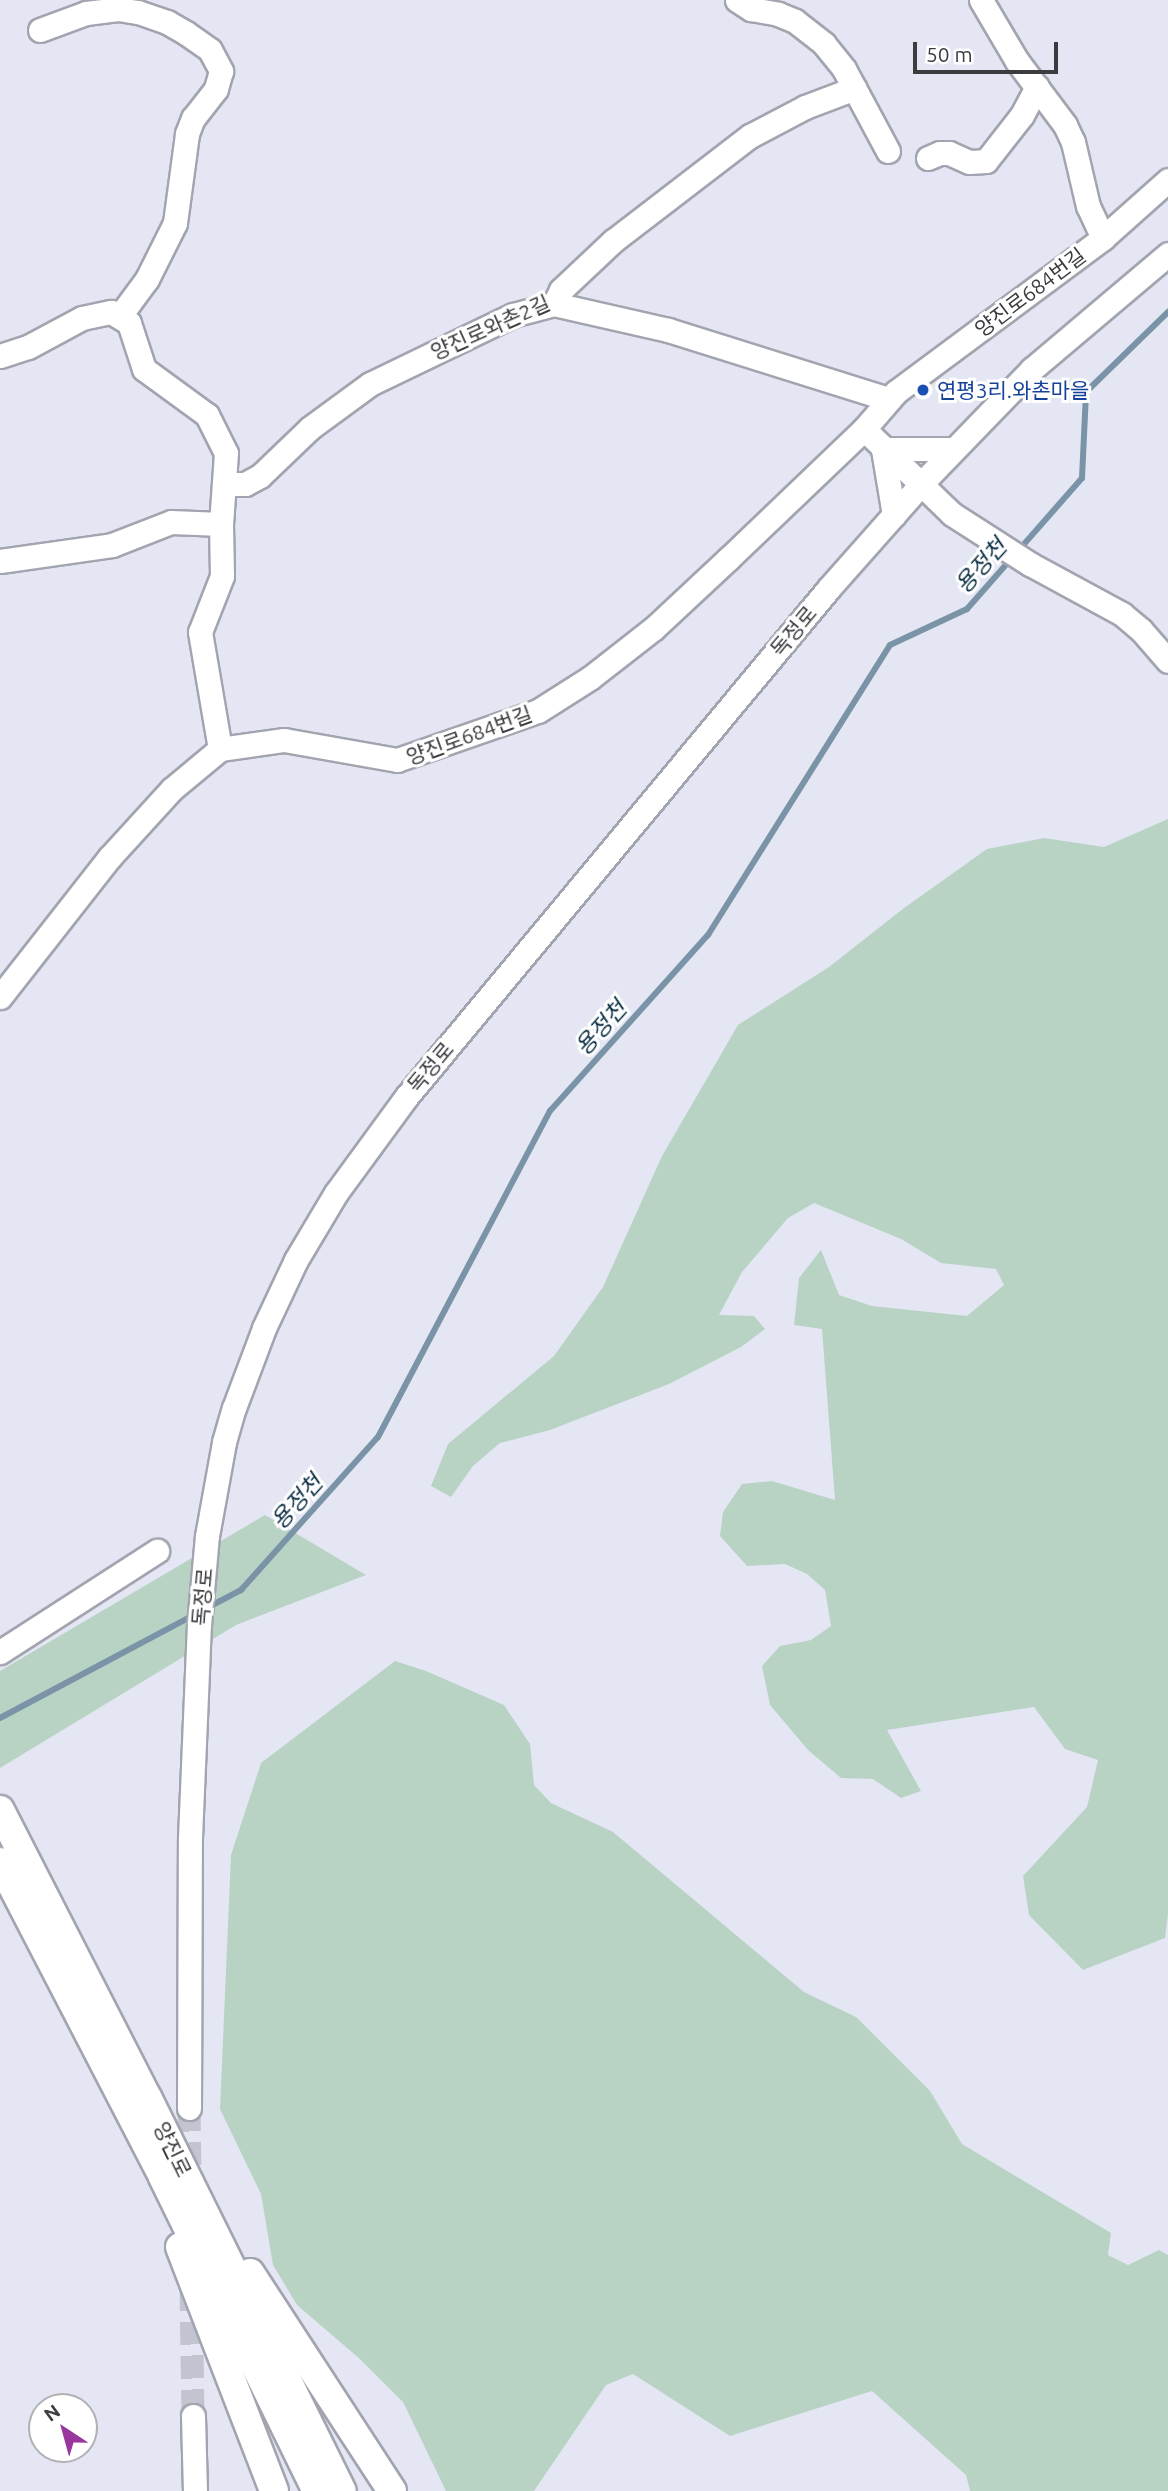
<!DOCTYPE html>
<meta charset="utf-8">
<style>
body{margin:0}
#map{position:relative;width:1168px;height:2491px;overflow:hidden;background:#e4e7f3;font-family:Ubuntu,"Noto Sans KR",sans-serif}
div>[style]{position:absolute}
.green>*{inset:0;background:#b8d3c4}
.stream>*{height:6px;margin:-3px;padding:0 3px;transform-origin:3px;border-radius:3px;background:#7a93a7}
.minor-tunnel>*{height:23px;margin-top:-11.5px;transform-origin:0;background:repeating-linear-gradient(90deg,#c2c5cf 0 23px,transparent 0 34px)}
.roads{filter:drop-shadow(2px 0 #a2a4af) drop-shadow(-2px 0 #a2a4af) drop-shadow(0 2px #a2a4af) drop-shadow(0 -2px #a2a4af)}
.minor>*{height:23px;margin:-11.5px;padding:0 11.5px;transform-origin:11.5px;border-radius:11.5px;background:#fff}
.major>*{height:28px;margin:-14px;padding:0 14px;transform-origin:14px;border-radius:14px;background:#fff}
.dots>*{width:19px;height:19px;translate:-50% -50%;box-sizing:border-box;border:4px solid #fff;border-radius:50%}
span{translate:-50% -50%;white-space:nowrap;text-align:center;line-height:1.15;-webkit-text-stroke:6px #fff;paint-order:stroke}
.street-label{font-size:21px;color:#3b3c40}
.transit-label{font-size:21px;color:#164399}
.left{translate:0 -50%;text-align:left}
.water-label{font-size:23px;color:#082c42;font-style:italic}
.north{position:absolute;left:28px;top:2393px;width:70px;height:70px;box-sizing:border-box;background:#fff;border:2px solid #b1b1b3;border-radius:50%;rotate:324deg;font-size:19px;font-weight:700;line-height:28px;text-align:center;color:#3b3c40}
.north::after{content:'';display:block;margin:auto;width:24px;height:32px;background:#99379e;clip-path:polygon(50% 0,100% 100%,50% 72%,0 100%)}
.scale{position:absolute;left:913px;top:42px;width:145px;height:32px;box-sizing:border-box;border:4px solid #3b3c40;border-top:0;padding-left:9px;font-size:21px;line-height:24px;white-space:nowrap;color:#3b3c40;-webkit-text-stroke:5px #fff;paint-order:stroke}
</style>
<div id="map">
<div class="green">
<i style="clip-path:polygon(1168px 819px,1168px 1914px,1165px 1938px,1083px 1970px,1029px 1915px,1023px 1876px,1087px 1807px,1098px 1760px,1065px 1749px,1034px 1707px,887px 1730px,921px 1791px,901px 1798px,873px 1779px,841px 1778px,808px 1750px,770px 1705px,762px 1666px,780px 1646px,811px 1640px,831px 1626px,825px 1590px,807px 1574px,785px 1564px,747px 1566px,720px 1536px,723px 1512px,742px 1484px,772px 1481px,835px 1500px,822px 1329px,794px 1325px,799px 1278px,821px 1250px,839px 1295px,872px 1306px,967px 1316px,1004px 1285px,996px 1269px,941px 1263px,901px 1239px,814px 1203px,788px 1218px,742px 1272px,719px 1315px,754px 1316px,765px 1329px,741px 1347px,669px 1384px,550px 1430px,500px 1443px,473px 1466px,451px 1497px,431px 1486px,448px 1444px,554px 1356px,603px 1287px,662px 1156px,738px 1025px,829px 967px,904px 908px,987px 849px,1044px 838px,1104px 847px)"></i>
<i style="clip-path:polygon(265px 1515px,366px 1575px,236px 1625px,0 1768px,0 1671px)"></i>
<i style="clip-path:polygon(395px 1661px,426px 1671px,504px 1705px,530px 1744px,534px 1785px,551px 1803px,613px 1832px,804px 1992px,856px 2017px,930px 2091px,962px 2144px,1111px 2233px,1108px 2255px,1128px 2265px,1159px 2250px,1168px 2255px,1168px 2491px,970px 2491px,966px 2475px,872px 2391px,730px 2436px,633px 2374px,606px 2385px,534px 2491px,446px 2491px,403px 2402px,360px 2359px,297px 2305px,273px 2265px,261px 2194px,220px 2109px,231px 1855px,261px 1763px)"></i>
</div>
<div class="stream">
<i style="left:205px;top:1609px;width:41px;rotate:-27.8deg"></i>
<i style="left:241px;top:1590px;width:205px;rotate:-48.2deg"></i>
<i style="left:378px;top:1437px;width:369px;rotate:-62.2deg"></i>
<i style="left:550px;top:1111px;width:237px;rotate:-48.1deg"></i>
<i style="left:708px;top:935px;width:342px;rotate:-57.9deg"></i>
<i style="left:890px;top:645px;width:85px;rotate:-25.1deg"></i>
<i style="left:967px;top:609px;width:174px;rotate:-48.7deg"></i>
<i style="left:1082px;top:478px;width:86px;rotate:-87.3deg"></i>
<i style="left:1086px;top:392px;width:115px;rotate:-44.3deg"></i>
<i style="left:0;top:1718px;width:222px;rotate:-28deg"></i>
</div>
<div class="minor-tunnel">
<i style="left:189px;top:2108px;width:74px;rotate:89.2deg"></i>
<i style="left:191px;top:2287px;width:129px;rotate:89.1deg"></i>
</div>
<div class="roads">
<div class="minor">
<i style="left:737px;top:0;width:17px;rotate:33deg"></i>
<i style="left:751px;top:9px;width:27px;rotate:10deg"></i>
<i style="left:778px;top:14px;width:18px;rotate:22deg"></i>
<i style="left:795px;top:21px;width:37px;rotate:38deg"></i>
<i style="left:824px;top:44px;width:32px;rotate:51deg"></i>
<i style="left:844px;top:69px;width:93px;rotate:61.8deg"></i>
<i style="left:981px;top:0;width:71px;rotate:59.5deg"></i>
<i style="left:1017px;top:61px;width:80px;rotate:53.1deg"></i>
<i style="left:1065px;top:125px;width:19px;rotate:65deg"></i>
<i style="left:1073px;top:142px;width:66px;rotate:76.8deg"></i>
<i style="left:1088px;top:206px;width:35px;rotate:65deg"></i>
<i style="left:40px;top:30px;width:49px;rotate:-20.3deg"></i>
<i style="left:86px;top:13px;width:32px;rotate:-7deg"></i>
<i style="left:118px;top:9px;width:20px;rotate:9deg"></i>
<i style="left:138px;top:12px;width:31px;rotate:19deg"></i>
<i style="left:167px;top:22px;width:22px;rotate:30deg"></i>
<i style="left:186px;top:33px;width:29px;rotate:35deg"></i>
<i style="left:210px;top:50px;width:24px;rotate:62deg"></i>
<i style="left:221px;top:71px;width:19px;rotate:106deg"></i>
<i style="left:216px;top:89px;width:37px;rotate:128deg"></i>
<i style="left:193px;top:118px;width:17px;rotate:111deg"></i>
<i style="left:187px;top:134px;width:90px;rotate:97.7deg"></i>
<i style="left:175px;top:223px;width:63px;rotate:116.6deg"></i>
<i style="left:147px;top:279px;width:47px;rotate:126.4deg"></i>
<i style="left:928px;top:158px;width:13px;rotate:-23deg"></i>
<i style="left:940px;top:153px;width:9px"></i>
<i style="left:949px;top:153px;width:22px;rotate:24deg"></i>
<i style="left:969px;top:162px;width:17px;rotate:-3deg"></i>
<i style="left:986px;top:161px;width:58px;rotate:-52deg"></i>
<i style="left:1022px;top:115px;width:32px;rotate:-62deg"></i>
<i style="left:554px;top:304px;width:117px;rotate:12.8deg"></i>
<i style="left:668px;top:330px;width:231px;rotate:17.4deg"></i>
<i style="left:0;top:356px;width:29px;rotate:-18deg"></i>
<i style="left:28px;top:347px;width:61px;rotate:-28.2deg"></i>
<i style="left:82px;top:318px;width:30px;rotate:-12deg"></i>
<i style="left:111px;top:312px;width:21px;rotate:31deg"></i>
<i style="left:129px;top:323px;width:48px;rotate:71.9deg"></i>
<i style="left:144px;top:369px;width:78px;rotate:36.1deg"></i>
<i style="left:207px;top:415px;width:42px;rotate:63.4deg"></i>
<i style="left:226px;top:453px;width:71px;rotate:94deg"></i>
<i style="left:221px;top:524px;width:52px;rotate:88.9deg"></i>
<i style="left:222px;top:576px;width:60px;rotate:111.4deg"></i>
<i style="left:200px;top:632px;width:119px;rotate:80.3deg"></i>
<i style="left:864px;top:429px;width:122px;rotate:44deg"></i>
<i style="left:952px;top:514px;width:93px;rotate:32.7deg"></i>
<i style="left:1030px;top:564px;width:105px;rotate:28.5deg"></i>
<i style="left:1122px;top:614px;width:25px;rotate:40deg"></i>
<i style="left:1141px;top:630px;width:41px;rotate:48.9deg"></i>
<i style="left:224px;top:484px;width:21px"></i>
<i style="left:245px;top:484px;width:17px;rotate:-28deg"></i>
<i style="left:260px;top:476px;width:69px;rotate:-43.8deg"></i>
<i style="left:310px;top:428px;width:74px;rotate:-36.3deg"></i>
<i style="left:370px;top:384px;width:159px;rotate:-25.8deg"></i>
<i style="left:513px;top:315px;width:42px;rotate:-15deg"></i>
<i style="left:554px;top:304px;width:16px;rotate:-63deg"></i>
<i style="left:561px;top:290px;width:71px;rotate:-43.3deg"></i>
<i style="left:613px;top:241px;width:173px;rotate:-37.5deg"></i>
<i style="left:750px;top:136px;width:62px;rotate:-27.8deg"></i>
<i style="left:805px;top:107px;width:53px;rotate:-20.8deg"></i>
<i style="left:894px;top:515px;width:67px;rotate:-99.5deg"></i>
<i style="left:883px;top:449px;width:71px"></i>
<i style="left:0;top:561px;width:113px;rotate:-8.1deg"></i>
<i style="left:112px;top:545px;width:63px;rotate:-21.3deg"></i>
<i style="left:171px;top:522px;width:50px;rotate:2.3deg"></i>
<i style="left:0;top:997px;width:177px;rotate:-51.9deg"></i>
<i style="left:109px;top:858px;width:93px;rotate:-47.6deg"></i>
<i style="left:172px;top:789px;width:62px;rotate:-39.8deg"></i>
<i style="left:220px;top:749px;width:65px;rotate:-8deg"></i>
<i style="left:284px;top:740px;width:115px;rotate:10deg"></i>
<i style="left:397px;top:760px;width:149px;rotate:-19.2deg"></i>
<i style="left:538px;top:711px;width:62px;rotate:-32.4deg"></i>
<i style="left:590px;top:678px;width:81px;rotate:-38deg"></i>
<i style="left:654px;top:628px;width:101px;rotate:-43deg"></i>
<i style="left:728px;top:559px;width:188px;rotate:-43.7deg"></i>
<i style="left:864px;top:429px;width:49px;rotate:-49.1deg"></i>
<i style="left:896px;top:392px;width:258px;rotate:-36.6deg"></i>
<i style="left:1103px;top:238px;width:87px;rotate:-41.7deg"></i>
<i style="left:0;top:1652px;width:187px;rotate:-32.8deg"></i>
<i style="left:189px;top:2108px;width:270px;rotate:-89.8deg"></i>
<i style="left:190px;top:1838px;width:213px;rotate:-87.6deg"></i>
<i style="left:199px;top:1625px;width:89px;rotate:-84.9deg"></i>
<i style="left:207px;top:1536px;width:96px;rotate:-79.7deg"></i>
<i style="left:224px;top:1442px;width:35px;rotate:-74deg"></i>
<i style="left:234px;top:1408px;width:85px;rotate:-69.4deg"></i>
<i style="left:264px;top:1328px;width:75px;rotate:-64.8deg"></i>
<i style="left:296px;top:1260px;width:78px;rotate:-59.2deg"></i>
<i style="left:336px;top:1193px;width:120px;rotate:-53.8deg"></i>
<i style="left:407px;top:1096px;width:660px;rotate:-50.28deg"></i>
<i style="left:829px;top:588px;width:137px;rotate:-48.5deg"></i>
<i style="left:920px;top:485px;width:161px;rotate:-46deg"></i>
<i style="left:1032px;top:369px;width:178px;rotate:-40.2deg"></i>
<i style="left:193px;top:2416px;width:75px;rotate:88.5deg"></i>
</div>
<div class="major">
<i style="left:0;top:1810px;width:325px;rotate:62.9deg"></i>
<i style="left:148px;top:2099px;width:437px;rotate:63.7deg"></i>
<i style="left:0;top:1862px;width:355px;rotate:62.6deg"></i>
<i style="left:163px;top:2177px;width:350px;rotate:63.9deg"></i>
<i style="left:180px;top:2247px;width:261px;rotate:68.9deg"></i>
<i style="left:250px;top:2273px;width:260px;rotate:56.9deg"></i>
</div>
</div>
<div class="dots">
<i style="left:923px;top:390px;background:#1a4fb4"></i>
</div>
<div class="street-label">
<span style="left:1030px;top:292px;rotate:-37deg">양진로684번길</span>
<span style="left:490px;top:327px;rotate:-24deg">양진로와촌2길</span>
<span style="left:793px;top:631px;rotate:-50deg">독정로</span>
<span style="left:469px;top:735px;rotate:-20deg">양진로684번길</span>
<span style="left:430px;top:1067px;rotate:-50deg">독정로</span>
<span style="left:202px;top:1597px;rotate:-85deg">독정로</span>
<span style="left:173px;top:2149px;rotate:64deg">양진로</span>
</div>
<div class="transit-label">
<span class="left" style="left:937px;top:390px">연평3리.와촌마을</span>
</div>
<div class="water-label">
<span style="left:981px;top:566px;rotate:-48deg">용정천</span>
<span style="left:601px;top:1028px;rotate:-48deg">용정천</span>
<span style="left:297px;top:1502px;rotate:-48deg">용정천</span>
</div>
<div class="north">N</div>
<div class="scale">50 m</div>
</div>
